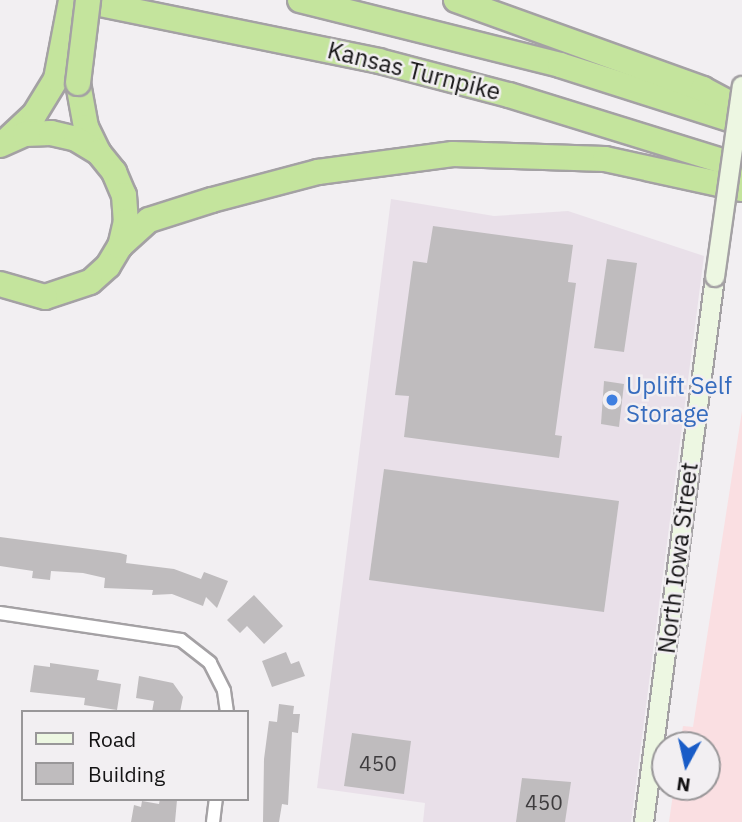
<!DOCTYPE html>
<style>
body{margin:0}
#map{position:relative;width:742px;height:822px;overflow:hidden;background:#f2eff2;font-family:"IBM Plex Sans",sans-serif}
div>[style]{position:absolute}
.built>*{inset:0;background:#e9e0e9}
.industrial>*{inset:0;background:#fadfe2}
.building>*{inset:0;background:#bfbcbe}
.roads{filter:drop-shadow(2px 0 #a4a1a4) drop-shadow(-2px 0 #a4a1a4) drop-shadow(0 2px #a4a1a4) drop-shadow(0 -2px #a4a1a4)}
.street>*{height:12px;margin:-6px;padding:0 6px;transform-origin:6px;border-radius:6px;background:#fff}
.secondary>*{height:18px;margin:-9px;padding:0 9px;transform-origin:9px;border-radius:9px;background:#edf7e2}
.highway>*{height:24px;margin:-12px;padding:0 12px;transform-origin:12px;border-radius:12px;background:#c4e49d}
.bridges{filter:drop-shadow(2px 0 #a4a1a4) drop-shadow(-2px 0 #a4a1a4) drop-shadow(0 2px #a4a1a4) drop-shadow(0 -2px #a4a1a4)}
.secondary-bridge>*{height:18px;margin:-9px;padding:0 9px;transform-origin:9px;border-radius:9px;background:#edf7e2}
.highway-bridge>*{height:24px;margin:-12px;padding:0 12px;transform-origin:12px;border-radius:12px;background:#c4e49d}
.dots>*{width:19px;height:19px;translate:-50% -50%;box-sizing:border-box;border:4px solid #f2eff2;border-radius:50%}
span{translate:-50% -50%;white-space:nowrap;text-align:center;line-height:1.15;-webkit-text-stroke:5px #f2eff2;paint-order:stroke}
.number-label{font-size:21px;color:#3e3c3e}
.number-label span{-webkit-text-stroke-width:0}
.street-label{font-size:24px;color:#131213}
.shop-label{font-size:24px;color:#366cbe}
.left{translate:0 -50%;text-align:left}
.legend{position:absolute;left:21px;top:710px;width:228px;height:91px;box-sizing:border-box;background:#f2eff2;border:2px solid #999799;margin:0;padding:9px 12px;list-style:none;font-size:21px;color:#131213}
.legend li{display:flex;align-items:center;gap:14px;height:35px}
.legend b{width:35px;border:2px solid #999799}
.north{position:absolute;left:651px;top:731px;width:70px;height:70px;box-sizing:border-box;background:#f2eff2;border:2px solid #999799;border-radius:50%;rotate:188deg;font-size:19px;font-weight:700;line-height:28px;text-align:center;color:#131213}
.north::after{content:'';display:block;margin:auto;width:24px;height:32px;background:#195cc7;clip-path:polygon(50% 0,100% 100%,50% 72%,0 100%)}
</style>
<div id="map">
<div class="built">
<i style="clip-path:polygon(391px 199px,494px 216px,568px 211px,704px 256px,631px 822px,423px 822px,425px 803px,317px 788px)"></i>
</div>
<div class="industrial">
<i style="clip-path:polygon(742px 411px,742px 822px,669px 822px,674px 787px,707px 787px,707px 745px,680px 745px,683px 726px,693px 727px)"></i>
</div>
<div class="building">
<i style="clip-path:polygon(433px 226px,573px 245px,568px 282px,576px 283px,555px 435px,562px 436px,559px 458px,404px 437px,409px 396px,395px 395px,408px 298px,413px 261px,427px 263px)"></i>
<i style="clip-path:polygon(607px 259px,637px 263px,624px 352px,594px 348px)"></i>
<i style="clip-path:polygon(604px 381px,624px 384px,619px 427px,601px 424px)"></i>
<i style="clip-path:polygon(384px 469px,619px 501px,604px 612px,369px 580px)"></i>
<i style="clip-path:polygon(0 537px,120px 553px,127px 555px,126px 563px,174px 569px,201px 579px,204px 572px,228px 581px,217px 608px,206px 597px,203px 606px,172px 594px,152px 595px,153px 590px,104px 588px,105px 578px,83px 573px,51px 571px,50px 580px,32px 578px,33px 571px,0 566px)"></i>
<i style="clip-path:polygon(254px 595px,283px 626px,264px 644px,247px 626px,240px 633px,227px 620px)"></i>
<i style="clip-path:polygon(286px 652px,291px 664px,299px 661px,305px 676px,272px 687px,262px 661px)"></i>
<i style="clip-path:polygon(50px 663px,99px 670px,97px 680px,121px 684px,117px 710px,84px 705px,85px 698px,30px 692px,34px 665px,50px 667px)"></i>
<i style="clip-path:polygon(139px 676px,173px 683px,183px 697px,180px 712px,152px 712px,154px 701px,136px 698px)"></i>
<i style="clip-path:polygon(279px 704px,294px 706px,293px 714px,300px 714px,298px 733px,292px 732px,288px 805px,282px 804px,279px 822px,263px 822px,264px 759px,269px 721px,277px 722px)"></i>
<i style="clip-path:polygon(352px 733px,411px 741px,404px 794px,344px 786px)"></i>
<i style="clip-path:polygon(522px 778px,571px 782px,565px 822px,516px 822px)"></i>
<i style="clip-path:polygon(160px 799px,177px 800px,175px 822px,131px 822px,134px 805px,141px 807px,142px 801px,159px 804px)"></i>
</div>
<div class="roads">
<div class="street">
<i style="left:0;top:613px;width:183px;rotate:8.5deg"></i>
<i style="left:181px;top:640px;width:37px;rotate:38deg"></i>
<i style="left:210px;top:663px;width:31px;rotate:63deg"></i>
<i style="left:224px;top:691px;width:21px;rotate:82deg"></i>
<i style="left:213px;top:822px;width:23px;rotate:-83deg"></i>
</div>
<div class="secondary">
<i style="left:644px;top:822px;width:550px;rotate:-82.58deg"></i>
</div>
<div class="highway">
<i style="left:80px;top:0;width:305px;rotate:11.5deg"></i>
<i style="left:379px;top:61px;width:134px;rotate:14.7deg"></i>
<i style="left:509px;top:95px;width:244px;rotate:17.2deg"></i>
<i style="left:300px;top:0;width:268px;rotate:14deg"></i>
<i style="left:560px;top:65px;width:191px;rotate:17.7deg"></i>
<i style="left:456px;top:0;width:263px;rotate:19.8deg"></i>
<i style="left:703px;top:89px;width:44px;rotate:28.3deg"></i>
<i style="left:78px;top:83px;width:45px;rotate:79.7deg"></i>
<i style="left:86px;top:127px;width:28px;rotate:64deg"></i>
<i style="left:9px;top:138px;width:34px;rotate:-43deg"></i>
<i style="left:34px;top:115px;width:42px;rotate:-58.6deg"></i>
<i style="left:56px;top:79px;width:80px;rotate:-79.2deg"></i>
<i style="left:0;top:145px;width:27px;rotate:-24deg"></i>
<i style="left:25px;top:134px;width:26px;rotate:-2deg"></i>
<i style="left:51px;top:133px;width:26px;rotate:13deg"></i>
<i style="left:76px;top:139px;width:26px;rotate:31deg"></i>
<i style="left:98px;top:152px;width:26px;rotate:51deg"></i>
<i style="left:114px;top:172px;width:25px;rotate:67deg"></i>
<i style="left:124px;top:195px;width:26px;rotate:86deg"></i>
<i style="left:126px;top:221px;width:26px;rotate:103deg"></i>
<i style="left:120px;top:246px;width:23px;rotate:121deg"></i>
<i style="left:108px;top:266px;width:24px;rotate:138deg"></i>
<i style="left:90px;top:282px;width:47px;rotate:161.6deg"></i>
<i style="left:45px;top:297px;width:47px;rotate:-163.9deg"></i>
<i style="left:120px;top:246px;width:39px;rotate:-42deg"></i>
<i style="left:149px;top:220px;width:66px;rotate:-17.6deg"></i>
<i style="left:212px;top:200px;width:110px;rotate:-14.8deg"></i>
<i style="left:318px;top:172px;width:136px;rotate:-7.6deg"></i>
<i style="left:453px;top:154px;width:152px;rotate:1.9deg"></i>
<i style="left:605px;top:159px;width:140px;rotate:12.4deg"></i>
</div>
</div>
<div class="bridges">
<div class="secondary-bridge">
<i style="left:715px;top:277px;width:193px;rotate:-82deg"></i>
</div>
<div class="highway-bridge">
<i style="left:78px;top:83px;width:84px;rotate:-83.1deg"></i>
</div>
</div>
<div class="dots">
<i style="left:612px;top:400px;background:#3f7fe0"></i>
</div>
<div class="number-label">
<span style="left:378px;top:763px">450</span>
<span style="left:544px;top:802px">450</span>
</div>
<div class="street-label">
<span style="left:414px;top:71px;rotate:14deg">Kansas Turnpike</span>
<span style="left:678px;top:558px;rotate:-83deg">North Iowa Street</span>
</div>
<div class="shop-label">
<span class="left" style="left:626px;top:400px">Uplift Self<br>Storage</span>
</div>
<ul class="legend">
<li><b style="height:9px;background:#edf7e2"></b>Road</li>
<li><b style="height:19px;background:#bfbcbe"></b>Building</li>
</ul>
<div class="north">N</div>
</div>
